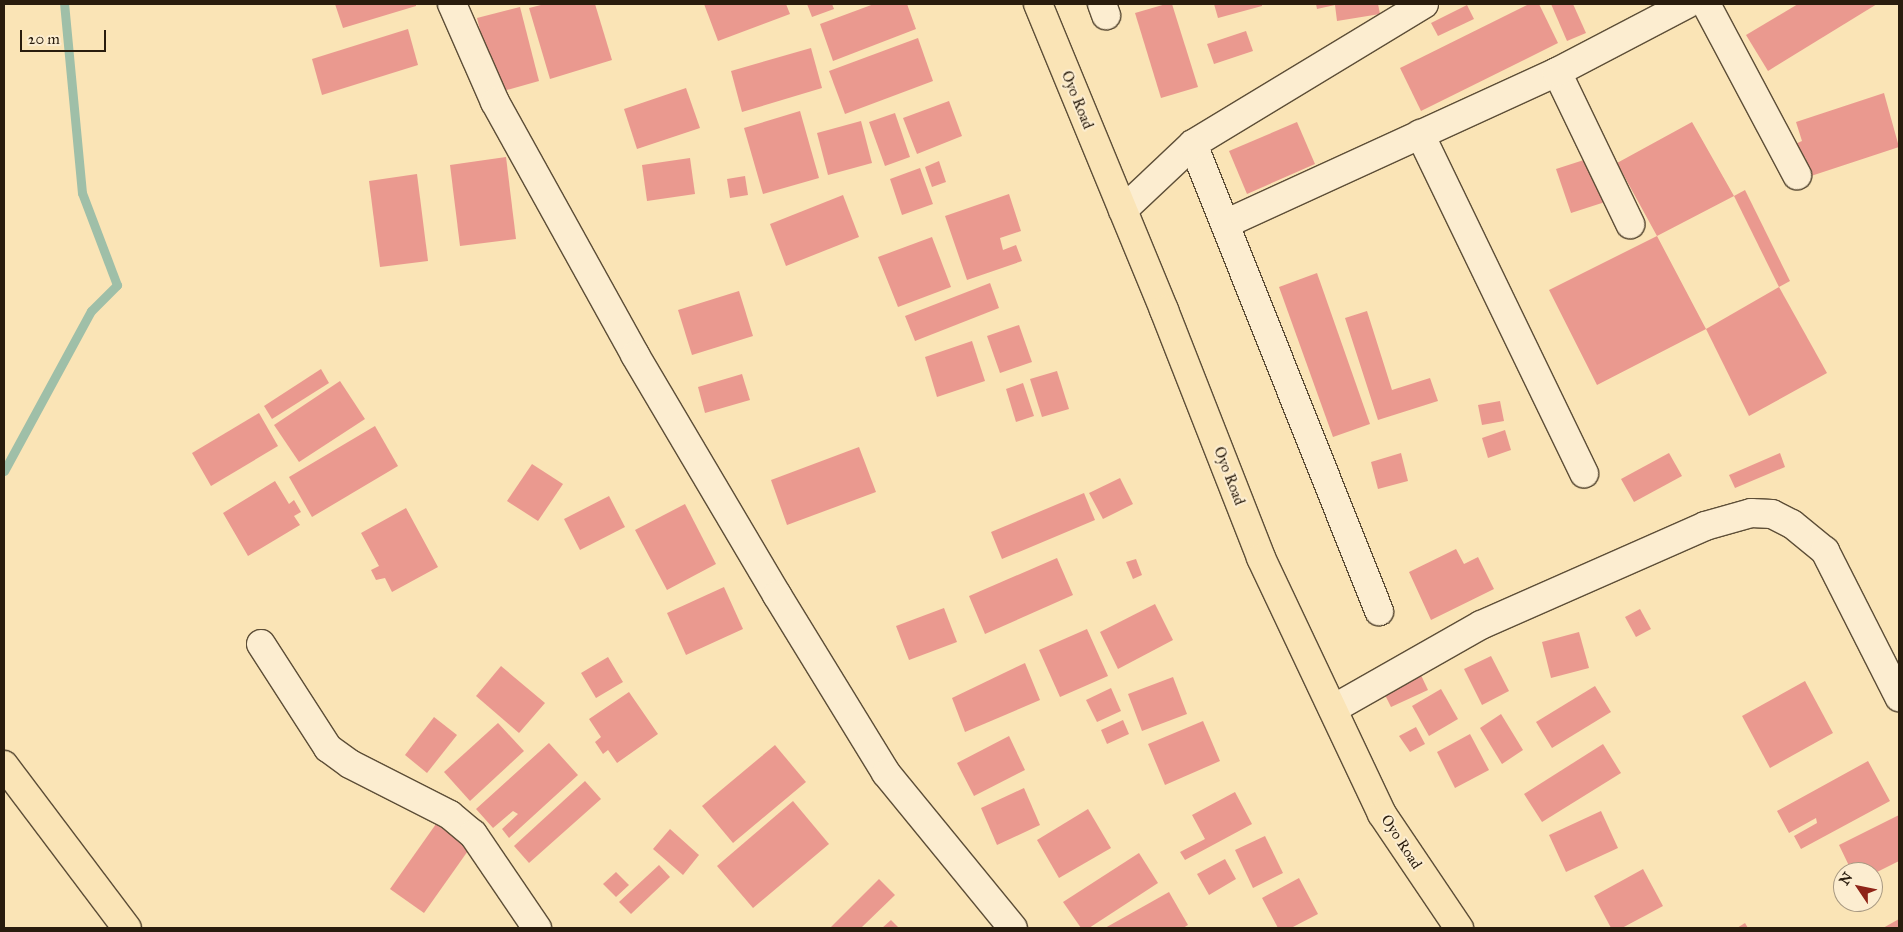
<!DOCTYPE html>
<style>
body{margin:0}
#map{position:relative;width:1903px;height:932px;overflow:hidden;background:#fae4b6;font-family:"IM FELL Great Primer",serif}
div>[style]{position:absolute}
.stream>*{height:9px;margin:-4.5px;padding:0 4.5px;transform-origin:4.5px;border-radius:4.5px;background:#9fbfa8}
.building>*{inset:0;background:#ea998f}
.roads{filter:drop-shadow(1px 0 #5d4e37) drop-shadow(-1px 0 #5d4e37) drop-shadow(0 1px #5d4e37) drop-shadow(0 -1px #5d4e37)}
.minor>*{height:28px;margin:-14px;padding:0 14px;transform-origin:14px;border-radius:14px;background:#fcedd0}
.highway>*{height:28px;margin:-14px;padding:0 14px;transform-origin:14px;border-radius:14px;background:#fae4b6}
span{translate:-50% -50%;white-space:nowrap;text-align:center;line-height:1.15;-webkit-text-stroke:4px #fcedd0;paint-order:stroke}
.street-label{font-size:15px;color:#291c0d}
.frame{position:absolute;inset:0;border:5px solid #291c0d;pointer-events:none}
.north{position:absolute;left:1833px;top:862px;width:50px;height:50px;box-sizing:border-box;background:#fcedd0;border:1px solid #a89982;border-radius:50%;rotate:304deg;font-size:14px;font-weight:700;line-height:20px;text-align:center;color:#291c0d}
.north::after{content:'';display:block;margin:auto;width:18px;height:22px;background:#8f2418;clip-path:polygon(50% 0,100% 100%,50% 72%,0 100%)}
.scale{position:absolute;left:20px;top:30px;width:86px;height:22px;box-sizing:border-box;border:2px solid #291c0d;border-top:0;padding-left:6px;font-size:15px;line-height:18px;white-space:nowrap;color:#291c0d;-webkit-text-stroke:4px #fcedd0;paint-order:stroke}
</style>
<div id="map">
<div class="stream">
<i style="left:4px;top:471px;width:182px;rotate:-61.5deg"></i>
<i style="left:91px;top:311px;width:37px;rotate:-45deg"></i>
<i style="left:117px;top:285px;width:98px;rotate:-110.8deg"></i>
<i style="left:82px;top:193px;width:190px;rotate:-95.4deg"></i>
</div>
<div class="building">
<i style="clip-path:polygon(335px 4px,416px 4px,416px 6px,343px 28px)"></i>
<i style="clip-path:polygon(545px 4px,595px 4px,612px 60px,550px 79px,529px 8px)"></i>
<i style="clip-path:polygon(704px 4px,786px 4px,790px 14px,718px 41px)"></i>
<i style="clip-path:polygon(807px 4px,832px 4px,834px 9px,812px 17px)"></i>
<i style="clip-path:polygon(874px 4px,907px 4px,916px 29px,833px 61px,820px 24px)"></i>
<i style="clip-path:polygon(1166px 4px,1172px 4px,1198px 87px,1161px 98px,1135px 13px)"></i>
<i style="clip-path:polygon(1214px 4px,1262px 4px,1262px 6px,1218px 18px)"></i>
<i style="clip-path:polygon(1316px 4px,1378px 4px,1380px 14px,1337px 21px,1335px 5px,1317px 9px)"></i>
<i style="clip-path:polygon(1529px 4px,1539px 4px,1558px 43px,1421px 111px,1400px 68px)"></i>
<i style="clip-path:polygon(1551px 4px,1573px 4px,1586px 33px,1567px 41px)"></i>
<i style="clip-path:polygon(1798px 4px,1877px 4px,1768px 71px,1746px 35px)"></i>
<i style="clip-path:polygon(1467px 5px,1474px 19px,1438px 36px,1431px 23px)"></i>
<i style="clip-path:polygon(520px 7px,539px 81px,496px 93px,477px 18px)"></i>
<i style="clip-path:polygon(408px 29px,418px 65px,322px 95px,312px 59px)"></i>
<i style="clip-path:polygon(1246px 31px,1253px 51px,1214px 64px,1207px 44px)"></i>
<i style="clip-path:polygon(918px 38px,933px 81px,845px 114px,829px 71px)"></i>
<i style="clip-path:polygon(811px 48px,822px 88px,742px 112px,731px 71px)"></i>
<i style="clip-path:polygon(686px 88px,700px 128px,637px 149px,624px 109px)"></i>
<i style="clip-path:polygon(1884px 93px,1899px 147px,1811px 176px,1805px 157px,1799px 159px,1795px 144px,1802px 141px,1796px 122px)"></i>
<i style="clip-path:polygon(949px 101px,962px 136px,917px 154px,903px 118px)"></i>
<i style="clip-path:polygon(800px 111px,819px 178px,763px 194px,744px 128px)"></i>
<i style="clip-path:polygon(895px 113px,910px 157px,885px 166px,869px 122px)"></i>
<i style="clip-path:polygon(861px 121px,872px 163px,828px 175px,817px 133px)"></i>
<i style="clip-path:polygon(1297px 122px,1315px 164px,1247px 194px,1229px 151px)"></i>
<i style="clip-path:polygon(1692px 122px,1734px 196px,1657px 236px,1706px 329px,1597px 385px,1549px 290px,1657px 236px,1617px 163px)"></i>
<i style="clip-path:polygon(506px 157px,516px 239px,460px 246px,450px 165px)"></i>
<i style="clip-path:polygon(690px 158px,695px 194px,647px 201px,642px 165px)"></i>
<i style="clip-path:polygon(1590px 158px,1605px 202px,1571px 213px,1556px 169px)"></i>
<i style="clip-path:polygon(939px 161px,946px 182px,932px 187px,925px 167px)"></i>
<i style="clip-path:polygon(920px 168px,933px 204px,902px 215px,890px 179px)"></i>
<i style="clip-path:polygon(417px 174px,428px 261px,380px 267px,369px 181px)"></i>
<i style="clip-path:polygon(745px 176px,748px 195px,730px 198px,727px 179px)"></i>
<i style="clip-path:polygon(1745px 190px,1790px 281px,1779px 287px,1734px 196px)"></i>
<i style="clip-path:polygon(1009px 194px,1021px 231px,1000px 238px,1003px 250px,1016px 245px,1022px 261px,967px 280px,945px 216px)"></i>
<i style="clip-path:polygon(843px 195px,859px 237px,786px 266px,770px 224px)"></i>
<i style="clip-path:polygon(932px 237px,951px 287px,898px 307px,878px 257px)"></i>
<i style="clip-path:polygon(1317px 273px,1370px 424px,1333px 437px,1279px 287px)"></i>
<i style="clip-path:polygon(990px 283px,999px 308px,915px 341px,905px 316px)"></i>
<i style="clip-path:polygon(1779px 287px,1827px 373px,1749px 416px,1706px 329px)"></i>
<i style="clip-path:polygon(739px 291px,753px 336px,692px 355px,678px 310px)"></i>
<i style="clip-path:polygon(1367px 311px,1392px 390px,1430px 378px,1438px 401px,1378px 420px,1345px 318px)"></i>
<i style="clip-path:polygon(1019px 325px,1032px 362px,1000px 373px,987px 336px)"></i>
<i style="clip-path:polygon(972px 341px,985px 381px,937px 397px,925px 357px)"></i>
<i style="clip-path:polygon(321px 369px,329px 383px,272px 419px,264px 406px)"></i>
<i style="clip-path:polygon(1057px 371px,1069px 409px,1042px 417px,1030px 379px)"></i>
<i style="clip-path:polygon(742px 374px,750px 400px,705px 413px,698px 387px)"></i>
<i style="clip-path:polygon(340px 381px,365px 419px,299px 462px,274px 425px)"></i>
<i style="clip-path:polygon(1023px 383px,1034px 416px,1016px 422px,1006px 389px)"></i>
<i style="clip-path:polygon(1500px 401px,1504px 421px,1482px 425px,1478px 405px)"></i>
<i style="clip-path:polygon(259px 413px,278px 446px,211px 486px,192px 453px)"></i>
<i style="clip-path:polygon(375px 426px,398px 466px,312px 517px,289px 477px)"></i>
<i style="clip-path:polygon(1505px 430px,1511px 450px,1488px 458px,1482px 438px)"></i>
<i style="clip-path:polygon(859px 447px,876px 492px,787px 525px,771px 480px)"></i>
<i style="clip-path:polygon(1401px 453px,1408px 481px,1378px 489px,1371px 462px)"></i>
<i style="clip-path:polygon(1669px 453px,1682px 476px,1634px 502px,1621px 479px)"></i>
<i style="clip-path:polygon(1780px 453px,1785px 467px,1735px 488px,1729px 475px)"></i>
<i style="clip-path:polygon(532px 464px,563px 484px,538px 521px,507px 501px)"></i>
<i style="clip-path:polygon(1120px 478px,1133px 504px,1103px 519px,1089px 493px)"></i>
<i style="clip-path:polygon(275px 481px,289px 504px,294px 500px,301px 512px,294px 516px,300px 525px,248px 556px,223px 513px)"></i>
<i style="clip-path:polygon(1084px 493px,1095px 520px,1002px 559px,991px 532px)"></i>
<i style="clip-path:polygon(609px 496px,625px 527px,580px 550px,564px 519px)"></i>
<i style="clip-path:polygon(685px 504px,716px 564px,667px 590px,635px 530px)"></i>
<i style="clip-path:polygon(406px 508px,438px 567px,392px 592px,385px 578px,376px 580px,371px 570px,379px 566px,361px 533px)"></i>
<i style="clip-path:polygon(1456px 549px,1464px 564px,1478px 557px,1494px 589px,1431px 620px,1409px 572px)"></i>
<i style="clip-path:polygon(1057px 558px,1073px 595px,985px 634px,969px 596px)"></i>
<i style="clip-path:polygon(1136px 559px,1142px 575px,1133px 579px,1126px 562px)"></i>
<i style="clip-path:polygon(724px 587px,743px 629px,686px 655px,667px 613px)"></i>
<i style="clip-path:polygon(1155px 604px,1173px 640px,1118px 669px,1100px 632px)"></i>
<i style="clip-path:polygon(944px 608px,957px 642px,909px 660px,896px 626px)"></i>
<i style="clip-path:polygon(1640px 609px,1651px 629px,1636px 637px,1625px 617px)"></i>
<i style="clip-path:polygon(1087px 629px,1108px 676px,1060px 697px,1039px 650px)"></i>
<i style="clip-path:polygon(1579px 632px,1589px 668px,1551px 678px,1542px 642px)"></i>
<i style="clip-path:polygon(1491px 656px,1509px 691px,1482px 705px,1464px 669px)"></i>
<i style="clip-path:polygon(608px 657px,623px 682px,596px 698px,581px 673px)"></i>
<i style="clip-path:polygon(1025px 663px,1040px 700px,965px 732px,952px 698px)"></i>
<i style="clip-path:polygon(501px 666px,545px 703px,519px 733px,476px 696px)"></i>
<i style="clip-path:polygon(1419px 671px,1428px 690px,1391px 707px,1382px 689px)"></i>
<i style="clip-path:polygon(1173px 677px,1187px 714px,1142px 731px,1128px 694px)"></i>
<i style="clip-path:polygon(1805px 681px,1833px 733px,1770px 768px,1742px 716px)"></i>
<i style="clip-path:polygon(1595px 686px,1611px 712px,1552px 748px,1536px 722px)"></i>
<i style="clip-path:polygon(1111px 688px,1121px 711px,1097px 722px,1086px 700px)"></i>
<i style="clip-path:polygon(1441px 689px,1458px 719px,1429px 736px,1412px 706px)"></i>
<i style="clip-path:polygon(629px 692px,658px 734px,617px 763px,608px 750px,603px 754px,595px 742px,601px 737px,589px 719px)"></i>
<i style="clip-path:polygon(1501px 714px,1523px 750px,1502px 764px,1480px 728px)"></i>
<i style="clip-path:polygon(434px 717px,457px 735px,427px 773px,405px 755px)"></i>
<i style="clip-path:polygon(1123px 720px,1129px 734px,1107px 744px,1101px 730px)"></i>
<i style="clip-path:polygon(1203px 721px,1220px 761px,1165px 785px,1148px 744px)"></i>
<i style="clip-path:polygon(498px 723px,524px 751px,470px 801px,444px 772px)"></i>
<i style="clip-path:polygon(1416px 727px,1425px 744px,1410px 752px,1399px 736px)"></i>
<i style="clip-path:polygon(1470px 734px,1489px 770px,1455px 788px,1437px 752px)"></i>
<i style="clip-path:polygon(1009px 736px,1025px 770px,974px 796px,957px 763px)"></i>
<i style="clip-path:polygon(549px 743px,578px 775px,509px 838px,502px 829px,518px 814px,513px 811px,493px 828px,476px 809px)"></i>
<i style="clip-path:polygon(1603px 744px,1621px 773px,1542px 822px,1524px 794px)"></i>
<i style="clip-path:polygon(775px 745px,806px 782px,733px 843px,702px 806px)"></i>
<i style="clip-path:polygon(1868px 761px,1890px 801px,1801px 849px,1794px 836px,1817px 823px,1816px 818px,1789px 833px,1777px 811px)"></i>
<i style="clip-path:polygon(585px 781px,601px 799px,529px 863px,514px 846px)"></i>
<i style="clip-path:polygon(1024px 788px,1040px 825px,997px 845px,981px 808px)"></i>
<i style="clip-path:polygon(1235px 792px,1252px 824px,1185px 860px,1180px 852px,1205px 839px,1192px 815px)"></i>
<i style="clip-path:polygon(793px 801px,829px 844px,753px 908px,717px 866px)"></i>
<i style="clip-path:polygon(1088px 809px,1111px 848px,1059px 878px,1037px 840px)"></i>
<i style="clip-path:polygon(1601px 811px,1618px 848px,1566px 872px,1549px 835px)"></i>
<i style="clip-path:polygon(1899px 815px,1899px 861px,1873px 874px,1873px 872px,1852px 872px,1839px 845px)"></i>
<i style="clip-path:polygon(436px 824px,470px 848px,424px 913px,390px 889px)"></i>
<i style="clip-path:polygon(670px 829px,699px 855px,683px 875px,653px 849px)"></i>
<i style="clip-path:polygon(1265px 836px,1283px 873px,1253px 888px,1235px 850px)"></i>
<i style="clip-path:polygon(1139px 853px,1158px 883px,1089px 928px,1081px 928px,1063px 902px)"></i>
<i style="clip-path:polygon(1225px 859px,1236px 879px,1209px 895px,1197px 874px)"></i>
<i style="clip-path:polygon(659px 865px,670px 877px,631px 914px,619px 902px)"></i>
<i style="clip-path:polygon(1643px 869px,1663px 906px,1622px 928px,1611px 928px,1594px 896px)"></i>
<i style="clip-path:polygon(616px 872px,629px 885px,616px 897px,603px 884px)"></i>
<i style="clip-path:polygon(1299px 878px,1318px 914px,1291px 928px,1278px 928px,1262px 898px)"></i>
<i style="clip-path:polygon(879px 879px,895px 895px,861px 928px,830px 928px)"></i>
<i style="clip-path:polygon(1169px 892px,1188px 925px,1183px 928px,1105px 928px)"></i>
<i style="clip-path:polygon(1899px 919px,1899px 928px,1883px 928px)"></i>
<i style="clip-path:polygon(891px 920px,899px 928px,882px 928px)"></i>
<i style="clip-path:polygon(1745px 923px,1748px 928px,1737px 928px)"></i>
</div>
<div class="roads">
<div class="minor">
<i style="left:452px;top:4px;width:107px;rotate:66.3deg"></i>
<i style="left:495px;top:102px;width:289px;rotate:61deg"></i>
<i style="left:635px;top:355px;width:279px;rotate:59.4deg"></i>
<i style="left:777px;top:595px;width:209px;rotate:58.5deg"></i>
<i style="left:886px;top:773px;width:200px;rotate:50.7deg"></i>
<i style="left:1102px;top:4px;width:12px;rotate:70deg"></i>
<i style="left:1706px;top:4px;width:194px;rotate:62deg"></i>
<i style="left:1557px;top:72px;width:169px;rotate:64.3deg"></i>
<i style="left:1420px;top:134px;width:377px;rotate:64.2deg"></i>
<i style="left:1193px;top:144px;width:503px;rotate:68.28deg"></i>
<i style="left:1123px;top:210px;width:96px;rotate:-43.3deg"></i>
<i style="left:1193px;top:144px;width:270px;rotate:-31.2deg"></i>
<i style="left:1225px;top:224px;width:365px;rotate:-24.6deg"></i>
<i style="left:1557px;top:72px;width:147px;rotate:-27.6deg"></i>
<i style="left:261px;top:644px;width:124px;rotate:57.2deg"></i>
<i style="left:328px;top:748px;width:27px;rotate:36deg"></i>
<i style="left:350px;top:764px;width:112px;rotate:27deg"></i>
<i style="left:450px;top:815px;width:30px;rotate:40deg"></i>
<i style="left:473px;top:834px;width:114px;rotate:55.8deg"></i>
<i style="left:1333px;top:709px;width:170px;rotate:-29.6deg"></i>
<i style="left:1481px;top:625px;width:245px;rotate:-23.8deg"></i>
<i style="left:1705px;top:526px;width:48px;rotate:-15.8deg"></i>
<i style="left:1751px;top:513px;width:21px;rotate:3deg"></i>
<i style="left:1772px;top:514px;width:22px;rotate:27deg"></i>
<i style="left:1792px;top:524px;width:43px;rotate:39.3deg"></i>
<i style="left:1825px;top:551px;width:164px;rotate:63.1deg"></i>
</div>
<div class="highway">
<i style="left:1038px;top:4px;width:331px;rotate:67.6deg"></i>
<i style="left:1164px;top:310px;width:266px;rotate:68.6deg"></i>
<i style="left:1261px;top:558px;width:283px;rotate:64.7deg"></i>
<i style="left:1382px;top:814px;width:138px;rotate:56deg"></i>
<i style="left:4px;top:765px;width:204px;rotate:53deg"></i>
</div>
</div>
<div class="street-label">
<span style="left:1077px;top:100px;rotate:68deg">Oyo Road</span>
<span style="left:1229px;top:476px;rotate:69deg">Oyo Road</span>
<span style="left:1401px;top:842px;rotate:57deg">Oyo Road</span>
</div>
<div class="frame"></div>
<div class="north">N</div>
<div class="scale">20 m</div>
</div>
